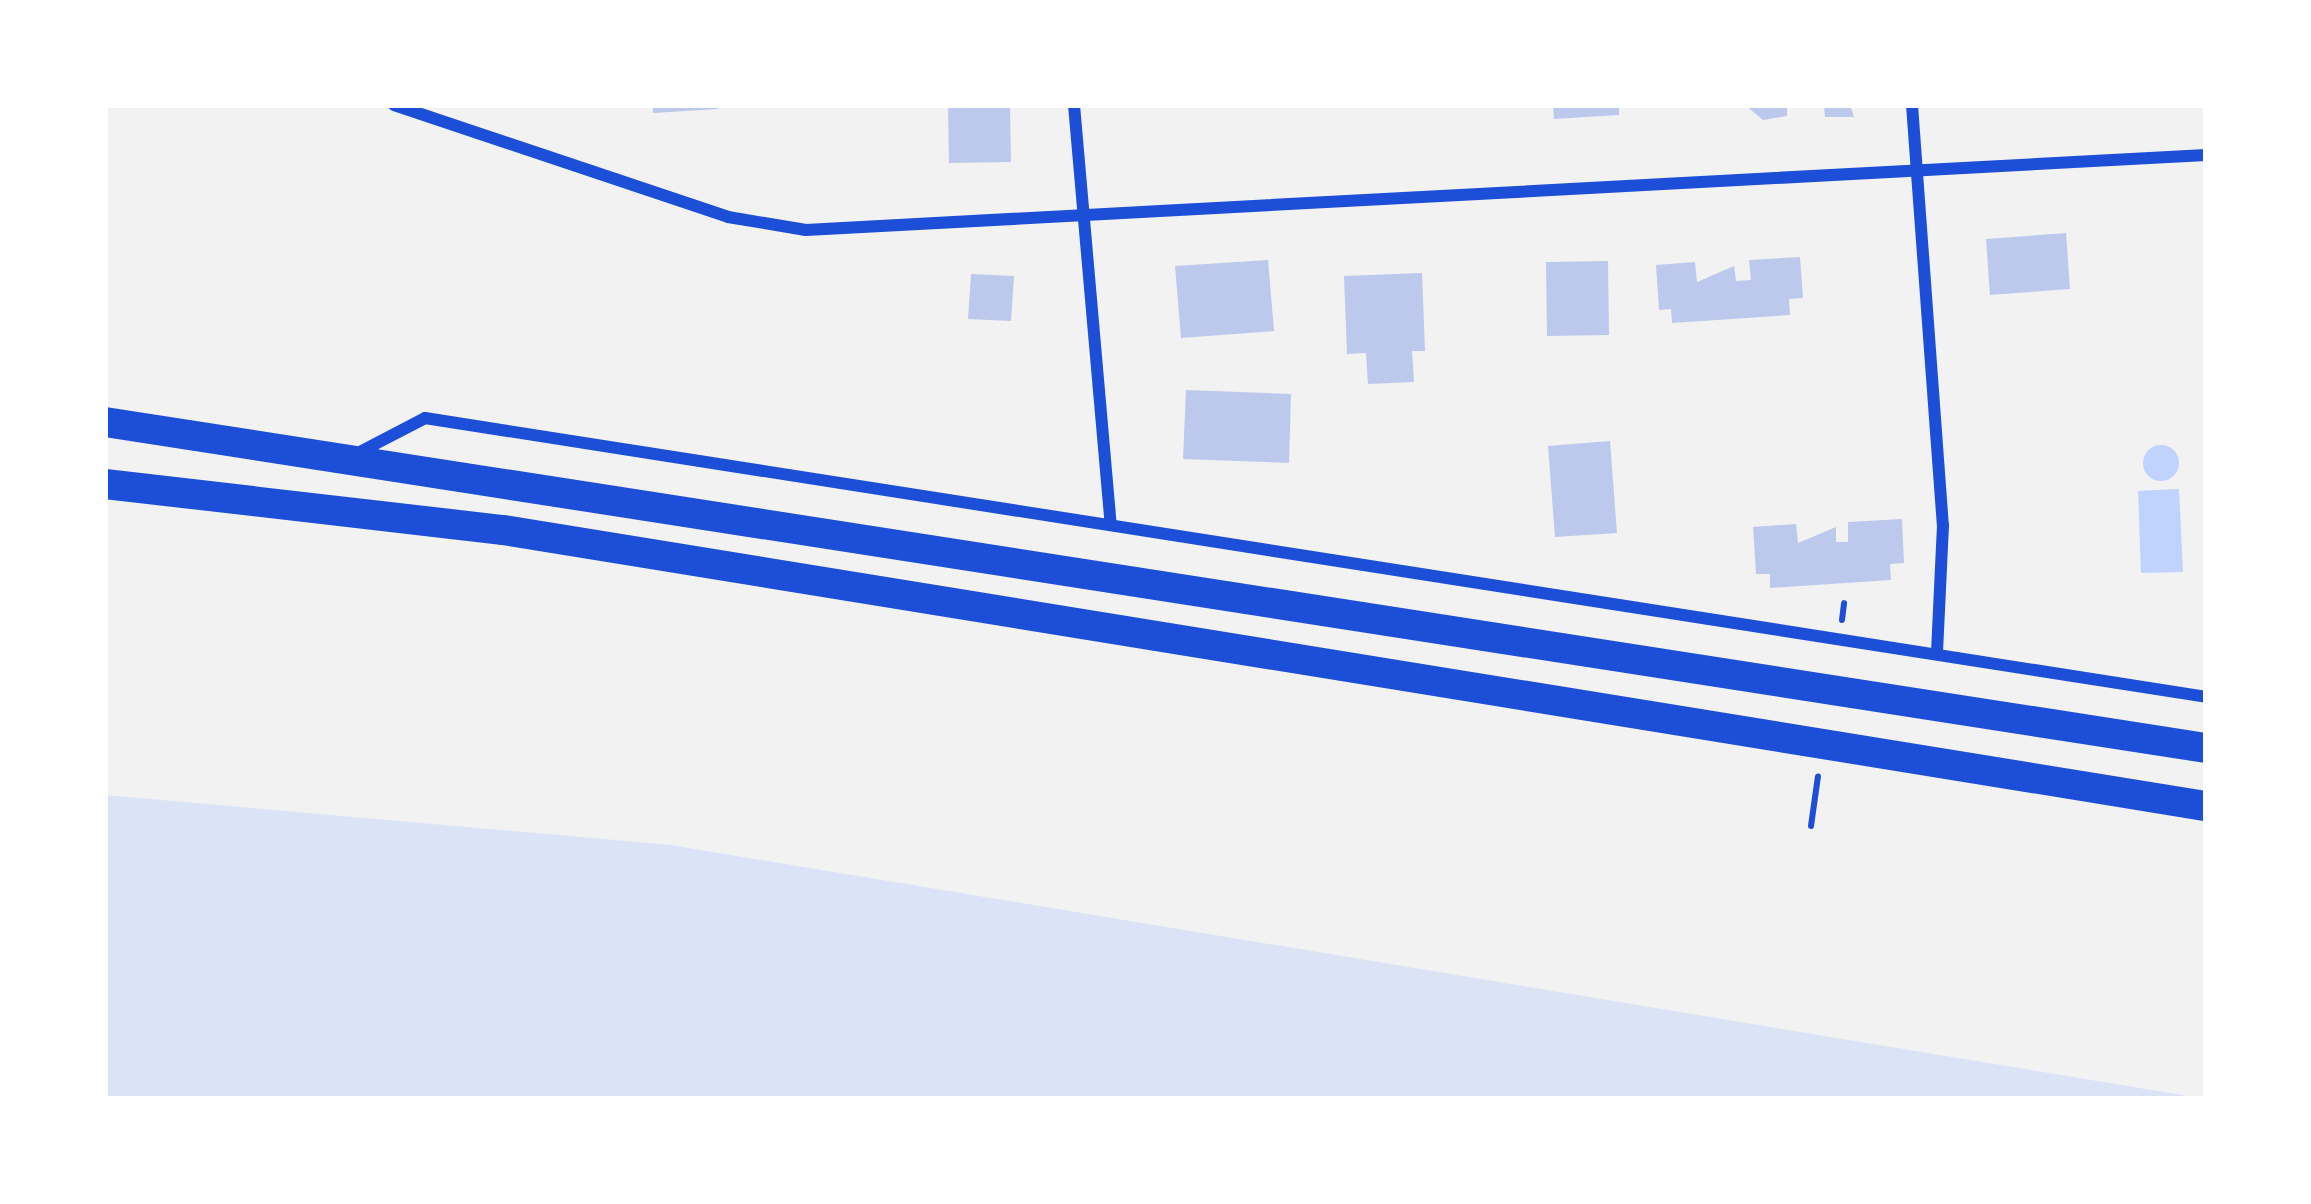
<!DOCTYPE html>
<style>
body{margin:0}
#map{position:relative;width:2311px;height:1204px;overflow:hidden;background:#f2f2f2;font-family:"Open Sans",sans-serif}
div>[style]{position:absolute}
.green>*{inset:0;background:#dbe4f7}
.water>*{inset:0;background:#bfd3fe}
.round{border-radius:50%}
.building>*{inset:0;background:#bdc9ec}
.path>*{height:6px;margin:-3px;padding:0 3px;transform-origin:3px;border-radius:3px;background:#1d4ed8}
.minor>*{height:12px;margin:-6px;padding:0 6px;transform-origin:6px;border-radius:6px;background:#1d4ed8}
.primary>*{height:30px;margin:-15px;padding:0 15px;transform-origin:15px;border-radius:15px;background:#1d4ed8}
span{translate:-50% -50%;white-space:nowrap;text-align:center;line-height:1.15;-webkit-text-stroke:9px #fff;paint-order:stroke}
.frame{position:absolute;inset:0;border:108px solid #fff;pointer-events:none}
</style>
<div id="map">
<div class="green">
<i style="clip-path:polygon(105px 795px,671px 845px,2206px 1099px,105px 1099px)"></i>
</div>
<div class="water">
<i class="round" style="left:2143px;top:445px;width:36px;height:36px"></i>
<i style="clip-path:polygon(2179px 489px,2183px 572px,2141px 573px,2138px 491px)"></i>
</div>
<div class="building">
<i style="clip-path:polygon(653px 105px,717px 105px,718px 109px,653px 113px)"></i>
<i style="clip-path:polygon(948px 105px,1010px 105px,1011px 162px,949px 163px)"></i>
<i style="clip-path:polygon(1553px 105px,1619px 105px,1619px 115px,1554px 119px)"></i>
<i style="clip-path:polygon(1745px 105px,1787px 105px,1787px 116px,1763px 120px)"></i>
<i style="clip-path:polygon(1824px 105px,1850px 105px,1854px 117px,1825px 117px)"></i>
<i style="clip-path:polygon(2066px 233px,2070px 289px,1990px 295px,1986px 239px)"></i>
<i style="clip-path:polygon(1800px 257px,1803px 298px,1789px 299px,1790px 315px,1672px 323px,1671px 309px,1659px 310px,1656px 265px,1695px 262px,1697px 282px,1734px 266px,1736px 281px,1751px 280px,1749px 260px)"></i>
<i style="clip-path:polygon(1268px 260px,1274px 331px,1181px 338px,1175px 266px)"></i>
<i style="clip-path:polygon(1608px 261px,1609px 335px,1547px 336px,1546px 262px)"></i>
<i style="clip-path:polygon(1422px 273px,1425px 351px,1412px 351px,1414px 382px,1368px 384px,1366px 353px,1347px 354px,1344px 276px)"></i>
<i style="clip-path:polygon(971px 274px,1014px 276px,1011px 321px,968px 319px)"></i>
<i style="clip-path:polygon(1186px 390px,1291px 394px,1289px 463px,1183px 459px)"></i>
<i style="clip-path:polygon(1610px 441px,1617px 533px,1555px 537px,1548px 446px)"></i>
<i style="clip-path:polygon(1902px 519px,1904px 563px,1890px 564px,1891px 580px,1770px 588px,1770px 574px,1756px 574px,1753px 527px,1796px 524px,1798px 543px,1836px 527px,1836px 542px,1848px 542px,1848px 522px)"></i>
</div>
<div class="path">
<i style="left:1842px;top:620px;width:17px;rotate:-83deg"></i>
<i style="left:1811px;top:826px;width:50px;rotate:-82deg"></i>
</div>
<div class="minor">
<i style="left:394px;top:105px;width:352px;rotate:18.5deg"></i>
<i style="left:728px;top:217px;width:79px;rotate:9.5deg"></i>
<i style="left:806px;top:230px;width:1402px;rotate:-3.07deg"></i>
<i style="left:1074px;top:105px;width:416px;rotate:85deg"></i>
<i style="left:1912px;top:105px;width:421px;rotate:85.8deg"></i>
<i style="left:1943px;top:525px;width:126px;rotate:92.7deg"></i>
<i style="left:354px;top:455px;width:80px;rotate:-27.5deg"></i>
<i style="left:425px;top:418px;width:1803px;rotate:8.9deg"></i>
</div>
<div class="primary">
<i style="left:105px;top:422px;width:2126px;rotate:8.82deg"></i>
<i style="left:105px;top:484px;width:401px;rotate:6.6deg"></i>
<i style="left:503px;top:530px;width:1725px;rotate:9.21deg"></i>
</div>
<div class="frame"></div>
</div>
